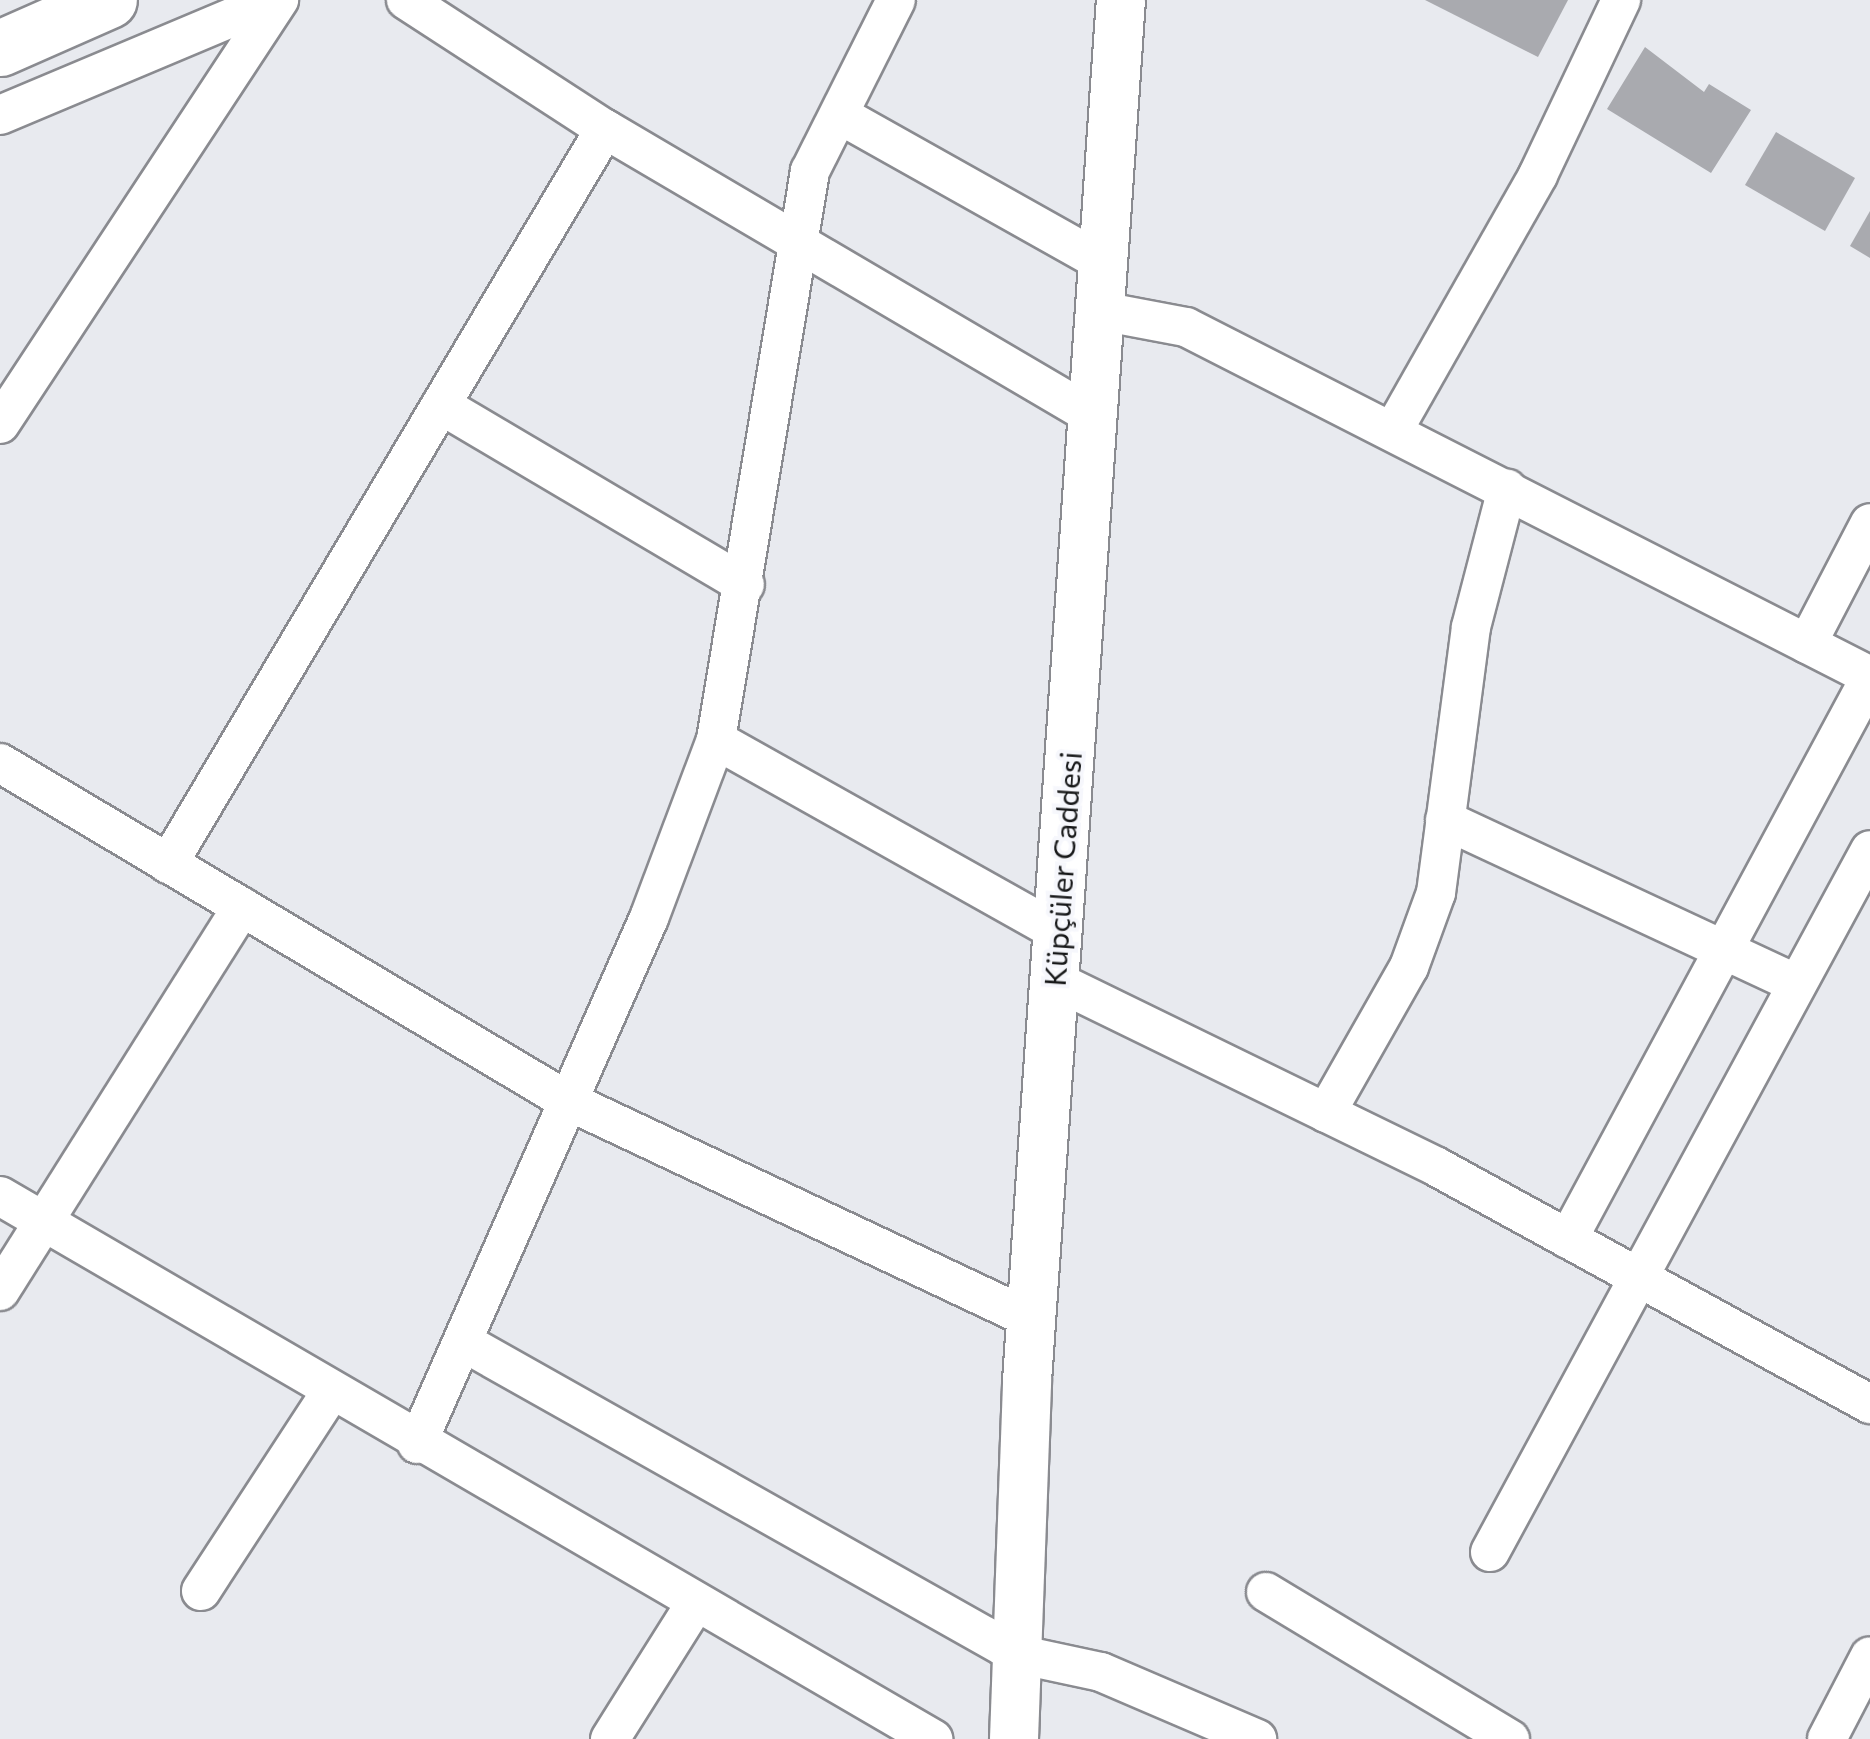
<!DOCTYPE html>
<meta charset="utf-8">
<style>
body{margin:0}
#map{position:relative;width:1870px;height:1739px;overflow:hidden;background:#e8eaef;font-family:Commissioner,sans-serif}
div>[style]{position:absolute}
.building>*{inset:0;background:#a9aaaf}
.roads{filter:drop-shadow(2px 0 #8a8b90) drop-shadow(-2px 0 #8a8b90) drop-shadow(0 2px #8a8b90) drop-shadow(0 -2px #8a8b90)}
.minor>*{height:38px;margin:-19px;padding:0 19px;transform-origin:19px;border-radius:19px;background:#fff}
.tertiary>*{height:48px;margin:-24px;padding:0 24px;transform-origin:24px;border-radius:24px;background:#fff}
.trunk>*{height:55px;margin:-27.5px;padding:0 27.5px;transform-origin:27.5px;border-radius:27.5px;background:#fff}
span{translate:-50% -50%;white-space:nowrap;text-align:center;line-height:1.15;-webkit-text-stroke:8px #f6f7fc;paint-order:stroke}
.street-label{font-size:30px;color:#171819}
</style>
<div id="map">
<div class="building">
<i style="clip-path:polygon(1425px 0,1568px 0,1538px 57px)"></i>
<i style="clip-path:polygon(1645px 47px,1704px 92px,1709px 84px,1751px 110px,1711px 173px,1607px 109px)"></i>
<i style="clip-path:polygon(1776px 132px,1855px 178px,1825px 231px,1745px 185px)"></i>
<i style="clip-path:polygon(1870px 211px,1870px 258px,1850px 246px)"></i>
</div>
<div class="roads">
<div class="minor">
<i style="left:406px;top:0;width:237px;rotate:33deg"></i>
<i style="left:605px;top:129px;width:566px;rotate:30.46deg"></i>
<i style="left:0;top:115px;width:296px;rotate:-22.8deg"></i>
<i style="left:840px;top:115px;width:303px;rotate:29.3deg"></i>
<i style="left:1101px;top:311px;width:86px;rotate:10.7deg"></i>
<i style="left:1186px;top:327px;width:768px;rotate:27.03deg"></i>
<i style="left:441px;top:405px;width:353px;rotate:30.6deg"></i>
<i style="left:0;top:424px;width:508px;rotate:-56.65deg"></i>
<i style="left:1395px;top:427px;width:290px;rotate:-60.4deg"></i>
<i style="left:1538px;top:175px;width:194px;rotate:-64.6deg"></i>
<i style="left:1807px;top:644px;width:136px;rotate:-62.5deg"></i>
<i style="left:716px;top:740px;width:392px;rotate:29.3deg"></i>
<i style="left:0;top:763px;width:659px;rotate:30.77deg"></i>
<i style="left:566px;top:1100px;width:514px;rotate:25.22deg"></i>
<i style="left:1445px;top:820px;width:387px;rotate:25deg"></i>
<i style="left:168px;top:864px;width:855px;rotate:-59.27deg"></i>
<i style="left:1054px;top:980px;width:426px;rotate:26deg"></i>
<i style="left:1437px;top:1167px;width:494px;rotate:28.7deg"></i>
<i style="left:1326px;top:1113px;width:168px;rotate:-60.4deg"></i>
<i style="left:1409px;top:967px;width:79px;rotate:-70deg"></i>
<i style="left:1436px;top:893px;width:268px;rotate:-82.5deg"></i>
<i style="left:1471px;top:627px;width:143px;rotate:-75.4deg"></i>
<i style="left:0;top:1196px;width:1080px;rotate:30.2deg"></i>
<i style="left:1568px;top:1239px;width:637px;rotate:-61.71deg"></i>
<i style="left:0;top:1291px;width:454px;rotate:-57.8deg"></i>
<i style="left:465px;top:1343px;width:634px;rotate:29.4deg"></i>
<i style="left:1017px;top:1654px;width:86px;rotate:12.1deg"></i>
<i style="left:1101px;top:1672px;width:170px;rotate:23.2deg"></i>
<i style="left:417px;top:1444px;width:575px;rotate:-66.2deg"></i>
<i style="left:649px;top:918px;width:190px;rotate:-69.4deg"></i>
<i style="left:716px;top:740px;width:577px;rotate:-80.62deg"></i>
<i style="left:810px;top:171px;width:191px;rotate:-63.3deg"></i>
<i style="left:1490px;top:1552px;width:798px;rotate:-61.57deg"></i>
<i style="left:201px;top:1591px;width:236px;rotate:-56.9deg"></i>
<i style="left:1266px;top:1592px;width:285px;rotate:31.1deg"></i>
<i style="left:610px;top:1739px;width:160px;rotate:-57.8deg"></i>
<i style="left:1827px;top:1739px;width:93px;rotate:-62.6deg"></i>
</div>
<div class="tertiary">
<i style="left:1014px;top:1739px;width:358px;rotate:-87.9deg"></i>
<i style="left:1027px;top:1381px;width:1384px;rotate:-86.11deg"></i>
</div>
<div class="trunk">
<i style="left:0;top:48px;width:119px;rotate:-23.8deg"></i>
</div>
</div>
<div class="street-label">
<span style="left:1062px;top:869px;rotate:-86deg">Küpçüler Caddesi</span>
</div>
</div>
